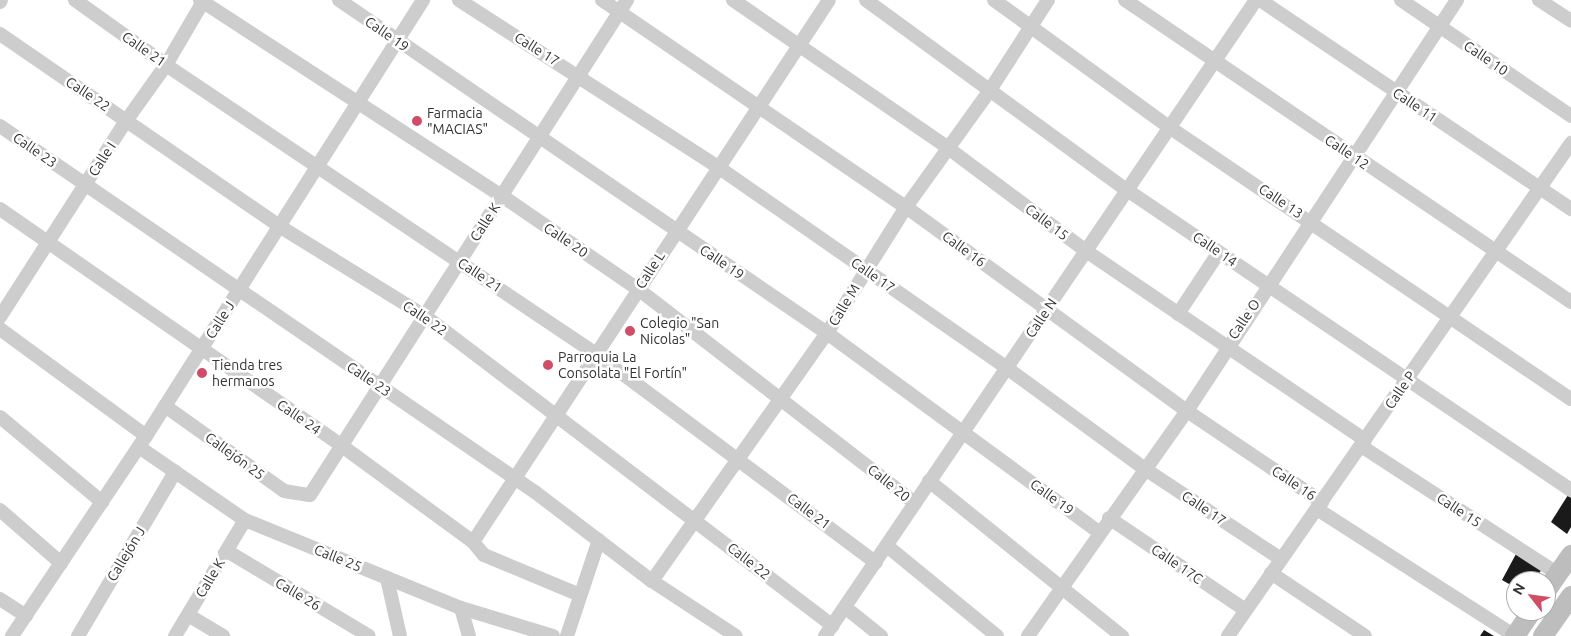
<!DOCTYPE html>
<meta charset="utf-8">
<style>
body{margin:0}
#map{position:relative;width:1571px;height:636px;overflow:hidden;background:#fff;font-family:Ubuntu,sans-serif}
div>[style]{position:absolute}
.building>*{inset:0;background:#1a1a1a}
.street>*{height:14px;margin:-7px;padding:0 7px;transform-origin:7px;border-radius:7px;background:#cdcdcd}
.secondary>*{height:20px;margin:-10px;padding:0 10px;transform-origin:10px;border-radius:10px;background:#bdbdbd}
.dots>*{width:14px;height:14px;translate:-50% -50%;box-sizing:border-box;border:2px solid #fff;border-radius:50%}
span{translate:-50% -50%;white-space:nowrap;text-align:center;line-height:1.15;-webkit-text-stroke:5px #fff;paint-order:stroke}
.street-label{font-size:14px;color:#333}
.poi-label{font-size:14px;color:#333}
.left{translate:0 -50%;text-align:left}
.north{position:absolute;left:1506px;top:571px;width:50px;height:50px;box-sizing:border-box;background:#fff;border:1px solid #adadad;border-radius:50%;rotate:300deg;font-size:14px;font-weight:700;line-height:20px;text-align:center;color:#333}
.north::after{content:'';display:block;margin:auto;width:18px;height:22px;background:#d14d66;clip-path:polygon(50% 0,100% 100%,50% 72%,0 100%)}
</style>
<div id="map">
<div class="building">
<i style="clip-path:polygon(1568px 495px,1571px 498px,1571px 527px,1567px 534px,1551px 522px)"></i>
<i style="clip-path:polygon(1516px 554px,1542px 569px,1534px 581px,1516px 581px,1516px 588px,1502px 580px)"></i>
<i style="clip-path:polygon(1484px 630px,1494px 636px,1480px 636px)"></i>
</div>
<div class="street">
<i style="left:75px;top:0;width:112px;rotate:35.5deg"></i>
<i style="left:166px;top:65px;width:518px;rotate:33.9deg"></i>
<i style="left:596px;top:354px;width:349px;rotate:36.7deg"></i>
<i style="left:200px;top:0;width:360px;rotate:33deg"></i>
<i style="left:502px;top:196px;width:165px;rotate:34.4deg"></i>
<i style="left:638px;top:289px;width:350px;rotate:37.7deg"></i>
<i style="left:339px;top:0;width:591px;rotate:34.31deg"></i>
<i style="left:827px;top:333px;width:337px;rotate:36.2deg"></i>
<i style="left:459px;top:0;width:308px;rotate:32.8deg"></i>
<i style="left:718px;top:167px;width:352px;rotate:34.8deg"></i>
<i style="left:1007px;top:368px;width:171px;rotate:36.2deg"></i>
<i style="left:1145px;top:469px;width:163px;rotate:33.5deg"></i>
<i style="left:602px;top:0;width:368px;rotate:34.3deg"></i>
<i style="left:906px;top:207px;width:347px;rotate:36deg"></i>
<i style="left:1187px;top:411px;width:163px;rotate:34deg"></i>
<i style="left:733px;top:0;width:261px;rotate:34.5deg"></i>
<i style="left:948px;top:148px;width:172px;rotate:36.7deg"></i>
<i style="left:1086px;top:251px;width:337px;rotate:34.1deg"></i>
<i style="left:866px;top:0;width:323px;rotate:36.1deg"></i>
<i style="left:1127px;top:190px;width:536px;rotate:34.05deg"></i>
<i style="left:994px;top:0;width:216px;rotate:36deg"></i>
<i style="left:1169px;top:127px;width:485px;rotate:34.1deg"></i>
<i style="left:1125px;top:0;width:539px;rotate:34.1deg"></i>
<i style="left:1260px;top:0;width:375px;rotate:33.9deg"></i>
<i style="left:1401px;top:0;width:206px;rotate:34.3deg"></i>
<i style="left:1539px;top:0;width:38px;rotate:33deg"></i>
<i style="left:0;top:2px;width:2px;rotate:-63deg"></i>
<i style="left:0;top:34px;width:339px;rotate:34.5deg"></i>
<i style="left:279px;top:226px;width:172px;rotate:31.7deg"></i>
<i style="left:425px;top:316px;width:512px;rotate:37.23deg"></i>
<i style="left:0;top:126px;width:648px;rotate:34.38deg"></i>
<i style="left:535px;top:492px;width:147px;rotate:37.3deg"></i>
<i style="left:652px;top:581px;width:100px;rotate:33.2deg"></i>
<i style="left:0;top:209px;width:416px;rotate:34.7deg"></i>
<i style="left:342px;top:446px;width:162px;rotate:36.2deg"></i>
<i style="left:1178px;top:314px;width:74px;rotate:-56.5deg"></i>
<i style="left:0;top:317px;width:233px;rotate:-57.3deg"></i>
<i style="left:126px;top:121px;width:69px;rotate:-54.5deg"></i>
<i style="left:166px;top:65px;width:75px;rotate:-59.7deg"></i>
<i style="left:0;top:329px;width:181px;rotate:36.2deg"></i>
<i style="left:165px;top:406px;width:146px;rotate:35.5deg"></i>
<i style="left:284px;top:491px;width:26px;rotate:9deg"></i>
<i style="left:310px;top:495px;width:588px;rotate:-57.36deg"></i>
<i style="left:0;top:417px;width:133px;rotate:39.8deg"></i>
<i style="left:1361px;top:446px;width:235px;rotate:33deg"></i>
<i style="left:139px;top:447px;width:129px;rotate:34.6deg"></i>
<i style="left:245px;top:520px;width:233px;rotate:22.2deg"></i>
<i style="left:461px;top:608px;width:96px;rotate:16.9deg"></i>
<i style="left:929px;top:481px;width:248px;rotate:38.8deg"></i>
<i style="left:1317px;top:509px;width:235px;rotate:32.7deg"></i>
<i style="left:0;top:510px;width:81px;rotate:41deg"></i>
<i style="left:1109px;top:518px;width:163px;rotate:34deg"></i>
<i style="left:473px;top:542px;width:648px;rotate:-56.7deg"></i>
<i style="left:473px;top:542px;width:17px;rotate:50deg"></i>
<i style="left:484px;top:555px;width:104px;rotate:22.6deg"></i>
<i style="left:887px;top:546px;width:142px;rotate:39.3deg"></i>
<i style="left:227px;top:551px;width:165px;rotate:30.9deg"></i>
<i style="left:1271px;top:573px;width:113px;rotate:33.8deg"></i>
<i style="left:387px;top:578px;width:59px;rotate:77.4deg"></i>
<i style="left:652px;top:581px;width:304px;rotate:-54.8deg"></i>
<i style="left:827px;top:333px;width:149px;rotate:-57.9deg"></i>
<i style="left:906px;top:207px;width:144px;rotate:-54.3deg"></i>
<i style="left:990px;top:90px;width:107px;rotate:-57.2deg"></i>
<i style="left:0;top:599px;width:31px;rotate:33deg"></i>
<i style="left:461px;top:608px;width:29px;rotate:74deg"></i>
<i style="left:846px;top:608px;width:45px;rotate:38.7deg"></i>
<i style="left:188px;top:615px;width:41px;rotate:31deg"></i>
<i style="left:12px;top:636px;width:241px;rotate:-56.2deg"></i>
<i style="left:146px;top:436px;width:517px;rotate:-57.57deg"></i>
<i style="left:78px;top:636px;width:191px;rotate:-59.4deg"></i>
<i style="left:175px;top:636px;width:135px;rotate:-58.9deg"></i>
<i style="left:567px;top:636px;width:101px;rotate:-71.6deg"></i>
<i style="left:825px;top:636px;width:768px;rotate:-55.88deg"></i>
<i style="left:1028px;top:636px;width:276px;rotate:-54.8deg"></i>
<i style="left:1187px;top:411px;width:492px;rotate:-56.7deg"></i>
<i style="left:1228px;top:636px;width:601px;rotate:-55.17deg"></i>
</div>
<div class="secondary">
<i style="left:1546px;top:591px;width:44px;rotate:-55.2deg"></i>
<i style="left:1515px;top:636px;width:30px;rotate:-56deg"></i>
<i style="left:1543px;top:636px;width:49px;rotate:-55deg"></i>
</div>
<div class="dots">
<i style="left:417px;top:121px;background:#d14d66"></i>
<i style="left:630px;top:331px;background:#d14d66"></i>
<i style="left:548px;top:365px;background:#d14d66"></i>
<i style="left:202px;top:373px;background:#d14d66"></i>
</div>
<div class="street-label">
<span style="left:387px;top:34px;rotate:35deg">Calle 19</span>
<span style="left:144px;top:49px;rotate:35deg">Calle 21</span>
<span style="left:537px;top:49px;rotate:32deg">Calle 17</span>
<span style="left:1486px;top:58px;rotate:34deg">Calle 10</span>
<span style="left:88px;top:94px;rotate:34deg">Calle 22</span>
<span style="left:1415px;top:105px;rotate:34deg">Calle 11</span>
<span style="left:35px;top:150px;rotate:35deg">Calle 23</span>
<span style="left:1347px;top:152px;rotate:34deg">Calle 12</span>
<span style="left:102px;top:159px;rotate:-57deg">Calle I</span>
<span style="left:1281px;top:201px;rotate:34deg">Calle 13</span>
<span style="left:485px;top:222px;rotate:-57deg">Calle K</span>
<span style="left:1047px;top:222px;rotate:37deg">Calle 15</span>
<span style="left:566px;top:240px;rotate:34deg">Calle 20</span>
<span style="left:964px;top:249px;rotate:36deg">Calle 16</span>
<span style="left:1215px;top:249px;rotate:34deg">Calle 14</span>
<span style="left:722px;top:262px;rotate:34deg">Calle 19</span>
<span style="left:650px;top:270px;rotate:-57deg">Calle L</span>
<span style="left:480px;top:275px;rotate:34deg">Calle 21</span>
<span style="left:873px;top:275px;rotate:35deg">Calle 17</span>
<span style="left:844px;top:305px;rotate:-59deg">Calle M</span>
<span style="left:425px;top:318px;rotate:34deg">Calle 22</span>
<span style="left:1041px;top:318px;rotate:-56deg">Calle N</span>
<span style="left:1244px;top:319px;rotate:-56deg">Calle O</span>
<span style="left:220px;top:320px;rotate:-58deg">Calle J</span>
<span style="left:369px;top:379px;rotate:34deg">Calle 23</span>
<span style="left:1400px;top:390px;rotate:-55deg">Calle P</span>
<span style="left:299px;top:417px;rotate:35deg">Calle 24</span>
<span style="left:235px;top:456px;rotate:36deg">Callejón 25</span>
<span style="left:889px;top:483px;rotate:39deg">Calle 20</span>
<span style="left:1294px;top:483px;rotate:34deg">Calle 16</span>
<span style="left:1052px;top:497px;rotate:36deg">Calle 19</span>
<span style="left:1204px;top:508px;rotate:34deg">Calle 17</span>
<span style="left:1459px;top:510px;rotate:33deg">Calle 15</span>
<span style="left:809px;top:511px;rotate:37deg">Calle 21</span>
<span style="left:126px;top:554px;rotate:-59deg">Callejón J</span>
<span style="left:338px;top:558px;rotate:22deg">Calle 25</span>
<span style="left:749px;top:561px;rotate:38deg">Calle 22</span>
<span style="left:1177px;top:564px;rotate:34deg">Calle 17C</span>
<span style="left:210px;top:578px;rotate:-59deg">Calle K</span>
<span style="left:298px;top:594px;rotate:31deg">Calle 26</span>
</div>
<div class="poi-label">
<span class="left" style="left:427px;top:121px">Farmacia<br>"MACIAS"</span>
<span class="left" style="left:640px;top:331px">Colegio "San<br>Nicolas"</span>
<span class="left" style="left:558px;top:365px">Parroquia La<br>Consolata "El Fortín"</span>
<span class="left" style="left:212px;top:373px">Tienda tres<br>hermanos</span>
</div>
<div class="north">N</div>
</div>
